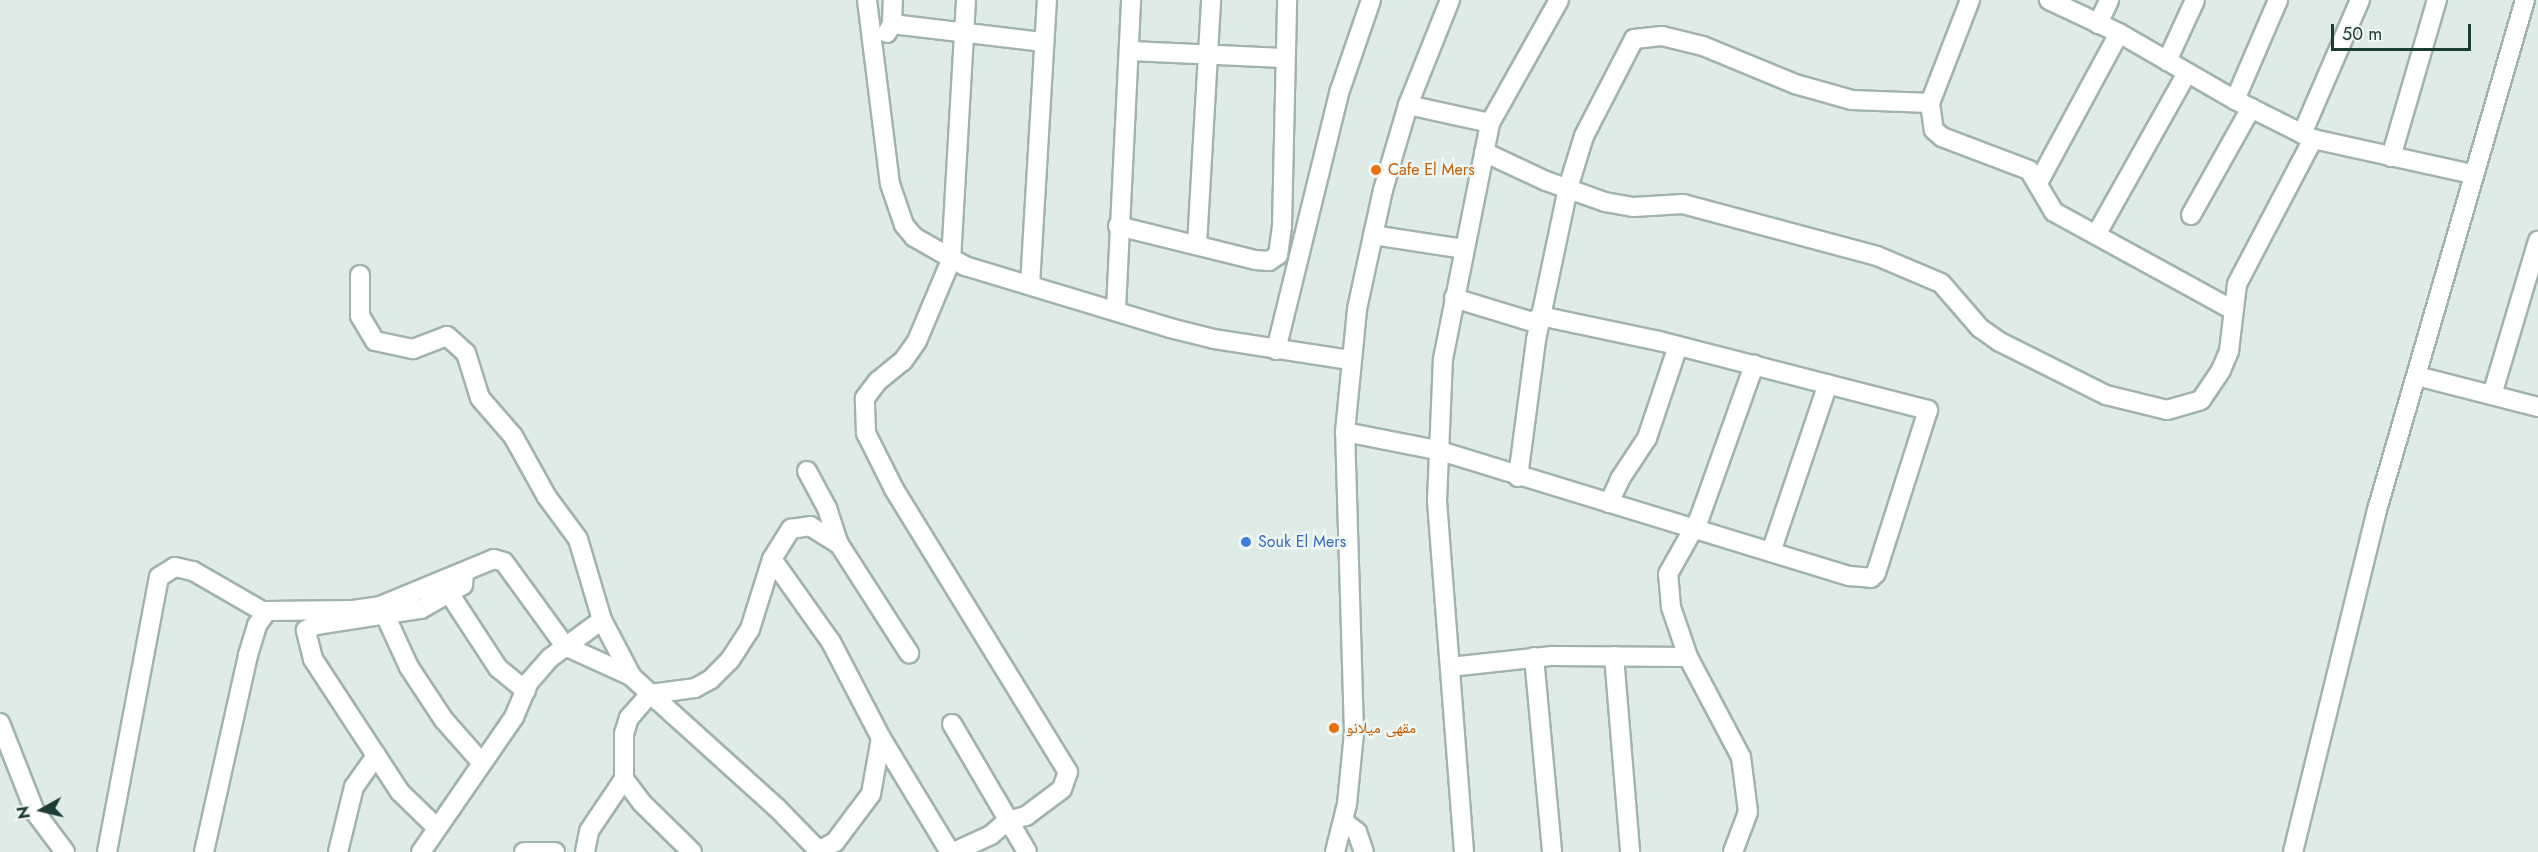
<!DOCTYPE html>
<meta charset="utf-8">
<style>
body{margin:0}
#map{position:relative;width:2538px;height:852px;overflow:hidden;background:#deebe6;font-family:Jost,"Noto Naskh Arabic",sans-serif}
div>[style]{position:absolute}
.roads{filter:drop-shadow(2px 0 #a1b3ae) drop-shadow(-2px 0 #a1b3ae) drop-shadow(0 2px #a1b3ae) drop-shadow(0 -2px #a1b3ae)}
.street>*{height:18px;margin:-9px;padding:0 9px;transform-origin:9px;border-radius:9px;background:#fff}
.secondary>*{height:18px;margin:-9px;padding:0 9px;transform-origin:9px;border-radius:9px;background:#fff}
.dots>*{width:16px;height:16px;translate:-50% -50%;box-sizing:border-box;border:3px solid #eef7f4;border-radius:50%}
span{translate:-50% -50%;white-space:nowrap;text-align:center;line-height:1.15;-webkit-text-stroke:5px #eef7f4;paint-order:stroke}
.food-label{font-size:16px;color:#c56008}
.left{translate:0 -50%;text-align:left}
.shop-label{font-size:16px;color:#366cbe}
.north{position:absolute;left:12px;top:780px;width:60px;height:60px;-webkit-text-stroke:4px #eef7f4;paint-order:stroke;rotate:262deg;font-size:16px;font-weight:700;line-height:24px;text-align:center;color:#1e3c36}
.north::after{content:'';display:block;margin:auto;width:21px;height:27px;background:#1e3c36;clip-path:polygon(50% 0,100% 100%,50% 72%,0 100%)}
.scale{position:absolute;left:2331px;top:24px;width:140px;height:27px;box-sizing:border-box;border:3px solid #1e3c36;border-top:0;padding-left:8px;font-size:18px;line-height:21px;white-space:nowrap;color:#1e3c36;-webkit-text-stroke:4px #eef7f4;paint-order:stroke}
</style>
<div id="map">
<div class="roads">
<div class="street">
<i style="left:867px;top:0;width:185px;rotate:82.9deg"></i>
<i style="left:890px;top:184px;width:43px;rotate:71.1deg"></i>
<i style="left:904px;top:225px;width:16px;rotate:50deg"></i>
<i style="left:914px;top:237px;width:59px;rotate:29.6deg"></i>
<i style="left:965px;top:266px;width:214px;rotate:16.8deg"></i>
<i style="left:1170px;top:328px;width:45px;rotate:14deg"></i>
<i style="left:1214px;top:339px;width:138px;rotate:8.8deg"></i>
<i style="left:1970px;top:0;width:110px;rotate:111.2deg"></i>
<i style="left:1930px;top:103px;width:27px;rotate:82deg"></i>
<i style="left:1934px;top:130px;width:11px;rotate:41deg"></i>
<i style="left:1942px;top:137px;width:93px;rotate:20.8deg"></i>
<i style="left:2029px;top:170px;width:49px;rotate:59.2deg"></i>
<i style="left:2054px;top:212px;width:204px;rotate:28.7deg"></i>
<i style="left:2049px;top:0;width:77px;rotate:25.2deg"></i>
<i style="left:2119px;top:33px;width:134px;rotate:30deg"></i>
<i style="left:2235px;top:100px;width:87px;rotate:26.6deg"></i>
<i style="left:2313px;top:139px;width:163px;rotate:12.4deg"></i>
<i style="left:892px;top:24px;width:153px;rotate:6.8deg"></i>
<i style="left:2098px;top:24px;width:26px;rotate:-65deg"></i>
<i style="left:887px;top:33px;width:10px;rotate:-61deg"></i>
<i style="left:892px;top:24px;width:24px;rotate:-88deg"></i>
<i style="left:1129px;top:51px;width:156px;rotate:2.6deg"></i>
<i style="left:2167px;top:61px;width:67px;rotate:-65.3deg"></i>
<i style="left:2235px;top:100px;width:109px;rotate:-66.7deg"></i>
<i style="left:1408px;top:105px;width:84px;rotate:12.4deg"></i>
<i style="left:2302px;top:134px;width:146px;rotate:-66.6deg"></i>
<i style="left:1484px;top:152px;width:68px;rotate:25.1deg"></i>
<i style="left:1546px;top:181px;width:63px;rotate:19.6deg"></i>
<i style="left:1605px;top:202px;width:29px;rotate:10deg"></i>
<i style="left:1634px;top:207px;width:49px;rotate:-3.5deg"></i>
<i style="left:1683px;top:204px;width:201px;rotate:15deg"></i>
<i style="left:1877px;top:256px;width:69px;rotate:22.9deg"></i>
<i style="left:1941px;top:283px;width:60px;rotate:49.1deg"></i>
<i style="left:1980px;top:328px;width:24px;rotate:35deg"></i>
<i style="left:2000px;top:342px;width:119px;rotate:26.6deg"></i>
<i style="left:2106px;top:395px;width:63px;rotate:13.8deg"></i>
<i style="left:2167px;top:410px;width:35px;rotate:-16deg"></i>
<i style="left:2201px;top:400px;width:36px;rotate:-56deg"></i>
<i style="left:2221px;top:370px;width:21px;rotate:-67deg"></i>
<i style="left:2229px;top:351px;width:67px;rotate:-83.2deg"></i>
<i style="left:2237px;top:284px;width:164px;rotate:-62.3deg"></i>
<i style="left:2391px;top:157px;width:164px;rotate:-73.7deg"></i>
<i style="left:2038px;top:183px;width:170px;rotate:-61.6deg"></i>
<i style="left:2191px;top:215px;width:123px;rotate:-60.7deg"></i>
<i style="left:1118px;top:226px;width:141px;rotate:13.9deg"></i>
<i style="left:1255px;top:260px;width:14px;rotate:4deg"></i>
<i style="left:1269px;top:261px;width:11px;rotate:-34deg"></i>
<i style="left:1278px;top:255px;width:29px;rotate:-82deg"></i>
<i style="left:1282px;top:226px;width:226px;rotate:-88.7deg"></i>
<i style="left:1373px;top:235px;width:92px;rotate:8.7deg"></i>
<i style="left:2096px;top:235px;width:186px;rotate:-60.7deg"></i>
<i style="left:1197px;top:245px;width:245px;rotate:-86.7deg"></i>
<i style="left:360px;top:275px;width:41px;rotate:90deg"></i>
<i style="left:360px;top:316px;width:29px;rotate:59deg"></i>
<i style="left:375px;top:341px;width:39px;rotate:12deg"></i>
<i style="left:413px;top:349px;width:36px;rotate:-21deg"></i>
<i style="left:447px;top:336px;width:25px;rotate:42deg"></i>
<i style="left:466px;top:353px;width:47px;rotate:72.7deg"></i>
<i style="left:480px;top:398px;width:50px;rotate:49deg"></i>
<i style="left:513px;top:436px;width:70px;rotate:60.9deg"></i>
<i style="left:547px;top:497px;width:52px;rotate:53.6deg"></i>
<i style="left:578px;top:539px;width:84px;rotate:73.5deg"></i>
<i style="left:602px;top:620px;width:64px;rotate:62.2deg"></i>
<i style="left:632px;top:677px;width:195px;rotate:42.1deg"></i>
<i style="left:777px;top:808px;width:62px;rotate:45.7deg"></i>
<i style="left:1030px;top:285px;width:286px;rotate:-86.6deg"></i>
<i style="left:1454px;top:298px;width:89px;rotate:17deg"></i>
<i style="left:1116px;top:309px;width:309px;rotate:-87.2deg"></i>
<i style="left:1276px;top:350px;width:265px;rotate:-76.2deg"></i>
<i style="left:1339px;top:93px;width:98px;rotate:-71deg"></i>
<i style="left:2417px;top:376px;width:125px;rotate:14.4deg"></i>
<i style="left:2492px;top:395px;width:161px;rotate:-73.4deg"></i>
<i style="left:1345px;top:432px;width:94px;rotate:11.1deg"></i>
<i style="left:1437px;top:450px;width:432px;rotate:17deg"></i>
<i style="left:1850px;top:576px;width:21px;rotate:5deg"></i>
<i style="left:1871px;top:578px;width:7px;rotate:-45deg"></i>
<i style="left:1876px;top:573px;width:171px;rotate:-72.3deg"></i>
<i style="left:1928px;top:410px;width:278px;rotate:-165.6deg"></i>
<i style="left:1659px;top:341px;width:122px;rotate:-168.1deg"></i>
<i style="left:807px;top:471px;width:42px;rotate:61.6deg"></i>
<i style="left:827px;top:508px;width:38px;rotate:72deg"></i>
<i style="left:1518px;top:477px;width:138px;rotate:-82.5deg"></i>
<i style="left:1536px;top:340px;width:155px;rotate:-78.1deg"></i>
<i style="left:1568px;top:188px;width:54px;rotate:-72.9deg"></i>
<i style="left:1584px;top:136px;width:109px;rotate:-62.7deg"></i>
<i style="left:1634px;top:39px;width:28px;rotate:-6deg"></i>
<i style="left:1662px;top:36px;width:42px;rotate:13.7deg"></i>
<i style="left:1703px;top:46px;width:100px;rotate:22.4deg"></i>
<i style="left:1795px;top:84px;width:59px;rotate:15.7deg"></i>
<i style="left:1852px;top:100px;width:78px;rotate:2.2deg"></i>
<i style="left:1609px;top:503px;width:26px;rotate:-65deg"></i>
<i style="left:1620px;top:479px;width:49px;rotate:-56.6deg"></i>
<i style="left:1647px;top:438px;width:97px;rotate:-71.4deg"></i>
<i style="left:1771px;top:552px;width:177px;rotate:-71.3deg"></i>
<i style="left:772px;top:559px;width:102px;rotate:54.6deg"></i>
<i style="left:831px;top:642px;width:108px;rotate:62.5deg"></i>
<i style="left:881px;top:738px;width:133px;rotate:58.8deg"></i>
<i style="left:449px;top:593px;width:90px;rotate:56.8deg"></i>
<i style="left:498px;top:668px;width:36px;rotate:39deg"></i>
<i style="left:386px;top:617px;width:55px;rotate:65.3deg"></i>
<i style="left:409px;top:667px;width:64px;rotate:56.6deg"></i>
<i style="left:444px;top:720px;width:56px;rotate:48.6deg"></i>
<i style="left:1614px;top:656px;width:197px;rotate:85.3deg"></i>
<i style="left:1534px;top:657px;width:196px;rotate:84.7deg"></i>
<i style="left:1688px;top:657px;width:53px;rotate:-108.8deg"></i>
<i style="left:1671px;top:607px;width:33px;rotate:-95deg"></i>
<i style="left:1668px;top:574px;width:63px;rotate:-60.6deg"></i>
<i style="left:1699px;top:519px;width:164px;rotate:-70.3deg"></i>
<i style="left:1450px;top:667px;width:103px;rotate:-6.2deg"></i>
<i style="left:1552px;top:656px;width:136px;rotate:0.4deg"></i>
<i style="left:1688px;top:657px;width:113px;rotate:62.1deg"></i>
<i style="left:1741px;top:757px;width:55px;rotate:82.7deg"></i>
<i style="left:1748px;top:812px;width:43px;rotate:110.6deg"></i>
<i style="left:952px;top:724px;width:148px;rotate:59.6deg"></i>
<i style="left:1343px;top:821px;width:18px;rotate:38deg"></i>
<i style="left:1357px;top:832px;width:21px;rotate:71deg"></i>
<i style="left:436px;top:827px;width:50px;rotate:-135.8deg"></i>
<i style="left:400px;top:792px;width:159px;rotate:-123.2deg"></i>
<i style="left:313px;top:659px;width:30px;rotate:-104deg"></i>
<i style="left:306px;top:630px;width:11px;rotate:-27deg"></i>
<i style="left:316px;top:625px;width:106px;rotate:-8.7deg"></i>
<i style="left:421px;top:609px;width:48px;rotate:-29.7deg"></i>
<i style="left:463px;top:585px;width:12px;rotate:-85deg"></i>
<i style="left:818px;top:851px;width:19px;rotate:-28deg"></i>
<i style="left:835px;top:842px;width:60px;rotate:-53.1deg"></i>
<i style="left:871px;top:794px;width:57px;rotate:-79.9deg"></i>
<i style="left:107px;top:852px;width:280px;rotate:-79.3deg"></i>
<i style="left:159px;top:577px;width:19px;rotate:-32deg"></i>
<i style="left:175px;top:567px;width:18px;rotate:13deg"></i>
<i style="left:193px;top:571px;width:82px;rotate:30deg"></i>
<i style="left:204px;top:852px;width:202px;rotate:-77.4deg"></i>
<i style="left:248px;top:655px;width:31px;rotate:-73deg"></i>
<i style="left:257px;top:625px;width:17px;rotate:-54deg"></i>
<i style="left:267px;top:611px;width:86px;rotate:-0.7deg"></i>
<i style="left:353px;top:610px;width:27px;rotate:-8deg"></i>
<i style="left:380px;top:606px;width:123px;rotate:-22.4deg"></i>
<i style="left:494px;top:559px;width:10px;rotate:17deg"></i>
<i style="left:504px;top:562px;width:104px;rotate:54deg"></i>
<i style="left:565px;top:646px;width:72px;rotate:24.4deg"></i>
<i style="left:338px;top:852px;width:67px;rotate:-76.2deg"></i>
<i style="left:354px;top:787px;width:39px;rotate:-55deg"></i>
<i style="left:421px;top:852px;width:164px;rotate:-55.4deg"></i>
<i style="left:514px;top:717px;width:38px;rotate:-67deg"></i>
<i style="left:529px;top:682px;width:32px;rotate:-49deg"></i>
<i style="left:550px;top:658px;width:64px;rotate:-36.2deg"></i>
<i style="left:524px;top:852px;width:31px"></i>
<i style="left:585px;top:852px;width:21px;rotate:-79deg"></i>
<i style="left:589px;top:831px;width:63px;rotate:-56.1deg"></i>
<i style="left:692px;top:852px;width:70px;rotate:-135.6deg"></i>
<i style="left:642px;top:803px;width:30px;rotate:-127deg"></i>
<i style="left:624px;top:779px;width:45px;rotate:-90deg"></i>
<i style="left:624px;top:734px;width:17px;rotate:-73deg"></i>
<i style="left:629px;top:718px;width:32px;rotate:-49deg"></i>
<i style="left:650px;top:694px;width:45px;rotate:-7.6deg"></i>
<i style="left:695px;top:688px;width:18px;rotate:-29deg"></i>
<i style="left:711px;top:679px;width:27px;rotate:-45deg"></i>
<i style="left:730px;top:660px;width:37px;rotate:-57deg"></i>
<i style="left:750px;top:629px;width:73px;rotate:-72.6deg"></i>
<i style="left:772px;top:559px;width:36px;rotate:-58deg"></i>
<i style="left:791px;top:529px;width:19px;rotate:-9deg"></i>
<i style="left:810px;top:526px;width:34px;rotate:32deg"></i>
<i style="left:839px;top:544px;width:130px;rotate:57.3deg"></i>
<i style="left:954px;top:852px;width:41px;rotate:-24.7deg"></i>
<i style="left:991px;top:835px;width:21px;rotate:-41deg"></i>
<i style="left:1007px;top:821px;width:20px;rotate:-15deg"></i>
<i style="left:1026px;top:816px;width:45px;rotate:-36.9deg"></i>
<i style="left:1062px;top:789px;width:18px;rotate:-71deg"></i>
<i style="left:1068px;top:772px;width:332px;rotate:-121.6deg"></i>
<i style="left:894px;top:489px;width:63px;rotate:-116.6deg"></i>
<i style="left:866px;top:433px;width:35px;rotate:-92deg"></i>
<i style="left:865px;top:398px;width:21px;rotate:-53deg"></i>
<i style="left:878px;top:381px;width:32px;rotate:-39deg"></i>
<i style="left:903px;top:361px;width:24px;rotate:-55deg"></i>
<i style="left:917px;top:341px;width:88px;rotate:-67.2deg"></i>
<i style="left:951px;top:260px;width:260px;rotate:-86.7deg"></i>
<i style="left:1464px;top:852px;width:352px;rotate:-94.4deg"></i>
<i style="left:1437px;top:501px;width:142px;rotate:-87.6deg"></i>
<i style="left:1443px;top:359px;width:241px;rotate:-78.7deg"></i>
<i style="left:1490px;top:123px;width:141px;rotate:-60.7deg"></i>
<i style="left:2293px;top:852px;width:352px;rotate:-76.2deg"></i>
<i style="left:2377px;top:510px;width:531px;rotate:-73.82deg"></i>
</div>
<div class="secondary">
<i style="left:0;top:723px;width:96px;rotate:68.5deg"></i>
<i style="left:35px;top:812px;width:50px;rotate:53.1deg"></i>
<i style="left:1335px;top:852px;width:49px;rotate:-76deg"></i>
<i style="left:1347px;top:804px;width:72px;rotate:-84.4deg"></i>
<i style="left:1354px;top:732px;width:300px;rotate:-91.7deg"></i>
<i style="left:1345px;top:432px;width:124px;rotate:-84.4deg"></i>
<i style="left:1357px;top:309px;width:122px;rotate:-77.7deg"></i>
<i style="left:1383px;top:190px;width:89px;rotate:-73.6deg"></i>
<i style="left:1408px;top:105px;width:113px;rotate:-68.2deg"></i>
</div>
</div>
<div class="dots">
<i style="left:1376px;top:170px;background:#e8710a"></i>
<i style="left:1246px;top:542px;background:#3f7fe0"></i>
<i style="left:1334px;top:728px;background:#e8710a"></i>
</div>
<div class="food-label">
<span class="left" style="left:1388px;top:170px">Cafe El Mers</span>
<span class="left" style="left:1346px;top:728px">مقهى ميلانو</span>
</div>
<div class="shop-label">
<span class="left" style="left:1258px;top:542px">Souk El Mers</span>
</div>
<div class="north">N</div>
<div class="scale">50 m</div>
</div>
